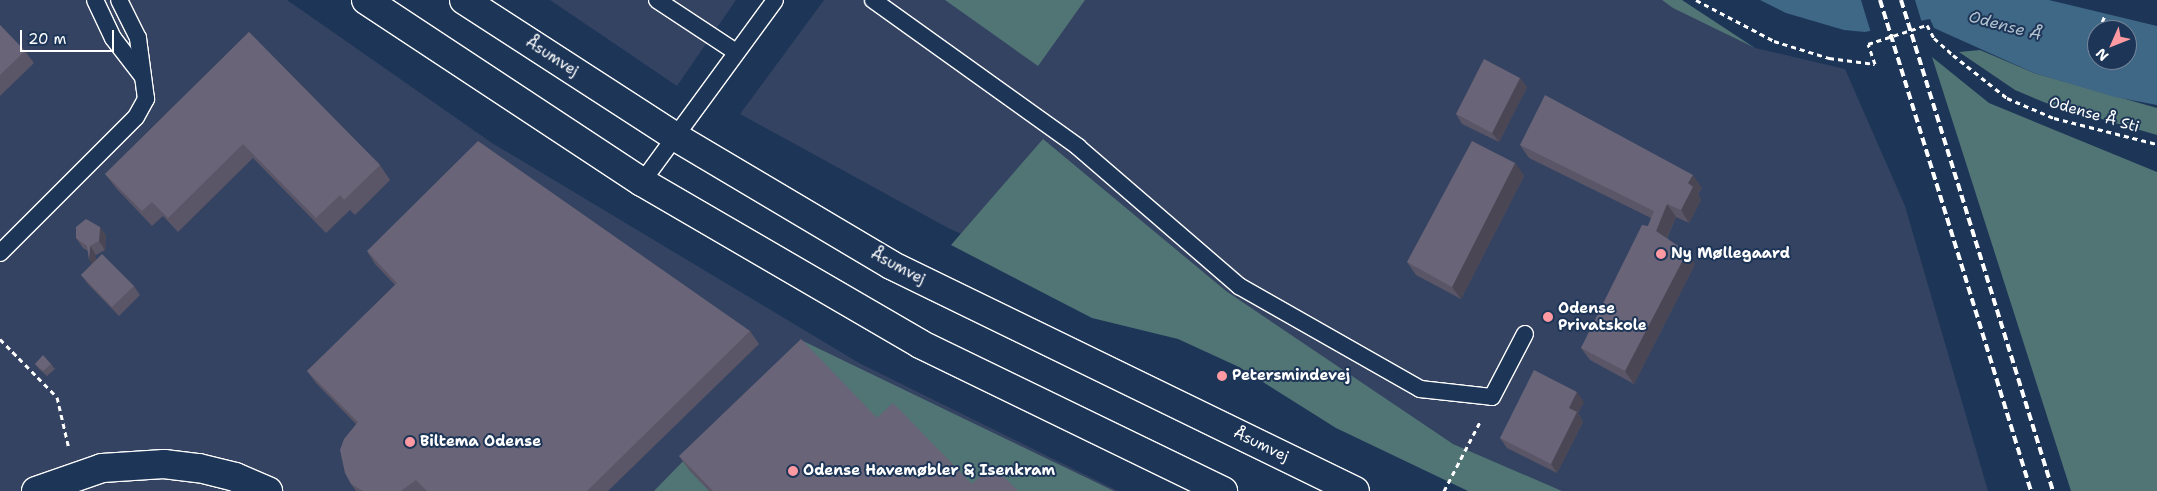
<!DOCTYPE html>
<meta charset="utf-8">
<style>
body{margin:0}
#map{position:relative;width:2157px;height:491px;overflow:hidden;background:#1d3557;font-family:"Shantell Sans",sans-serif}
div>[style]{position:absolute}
.built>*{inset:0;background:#344361}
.green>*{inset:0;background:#517475}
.water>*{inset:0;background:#3f6786}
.pier>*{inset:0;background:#1d3557}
.path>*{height:3px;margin-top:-1.5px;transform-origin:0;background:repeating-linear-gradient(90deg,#fff 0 5px,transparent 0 9px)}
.roads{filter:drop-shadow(1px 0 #fff) drop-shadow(-1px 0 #fff) drop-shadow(0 1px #fff) drop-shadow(0 -1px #fff)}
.lane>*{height:16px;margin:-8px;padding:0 8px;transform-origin:8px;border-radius:8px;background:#1d3557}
.street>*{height:28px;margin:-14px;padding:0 14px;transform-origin:14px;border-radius:14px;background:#1d3557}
.secondary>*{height:28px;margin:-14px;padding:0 14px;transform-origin:14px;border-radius:14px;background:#1d3557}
.rail>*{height:4px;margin-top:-2px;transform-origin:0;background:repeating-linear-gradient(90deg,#fff 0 8px,transparent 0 12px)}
.wall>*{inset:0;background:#5a5667}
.shaded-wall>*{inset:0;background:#4a4654}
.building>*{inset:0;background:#696478}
.dots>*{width:14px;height:14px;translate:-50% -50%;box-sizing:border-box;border:2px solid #1d3557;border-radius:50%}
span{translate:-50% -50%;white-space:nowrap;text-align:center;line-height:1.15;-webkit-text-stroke:4px #1d3557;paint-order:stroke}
.street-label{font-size:15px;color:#fff}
.poi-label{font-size:15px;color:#fff;font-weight:700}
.left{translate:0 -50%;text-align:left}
.water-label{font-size:16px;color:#b2c2cf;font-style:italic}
.north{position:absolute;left:2087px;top:20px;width:50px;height:50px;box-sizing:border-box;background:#1d3557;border:1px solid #77869a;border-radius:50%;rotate:226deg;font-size:14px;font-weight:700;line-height:20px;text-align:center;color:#fff}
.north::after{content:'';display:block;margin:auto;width:18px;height:22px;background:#ff9aa2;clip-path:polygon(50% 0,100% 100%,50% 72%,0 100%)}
.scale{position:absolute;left:20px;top:30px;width:94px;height:22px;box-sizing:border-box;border:2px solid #fff;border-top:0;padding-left:6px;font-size:15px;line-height:18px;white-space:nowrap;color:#fff;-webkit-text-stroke:4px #1d3557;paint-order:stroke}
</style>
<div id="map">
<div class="built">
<i style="clip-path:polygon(0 0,287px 0,492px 143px,859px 363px,1118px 491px,0 491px)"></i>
<i style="clip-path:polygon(550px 0,736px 0,677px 86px)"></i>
<i style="clip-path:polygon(824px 0,1662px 0,1755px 48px,1845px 69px,1905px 206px,1988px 491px,1562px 491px,950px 229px,740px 114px)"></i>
</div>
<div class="green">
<i style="clip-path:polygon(945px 0,1085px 0,1038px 66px)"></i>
<i style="clip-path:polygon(1662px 0,1682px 0,1755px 48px,1673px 8px)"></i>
<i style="clip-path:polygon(1980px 50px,2034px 73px,2157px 108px,2157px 135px,2046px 103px,2015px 90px,1959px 52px)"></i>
<i style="clip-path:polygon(1932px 57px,1989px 103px,2157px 172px,2157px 491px,2071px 491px)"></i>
<i style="clip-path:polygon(1043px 139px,1226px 291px,1453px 444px,1562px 491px,1468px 491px,1336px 428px,1239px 367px,1178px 339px,1092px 318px,951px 245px)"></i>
<i style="clip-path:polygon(801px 340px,1114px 491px,654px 491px)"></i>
</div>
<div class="water">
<i style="clip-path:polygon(evenodd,1760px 0,2049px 0,2157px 26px,2157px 105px,2115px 97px,2034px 73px,1934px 28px,1930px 19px,1865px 32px,1844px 30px,1786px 13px,1760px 0,2097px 30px,2127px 30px,2127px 60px,2097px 60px,2097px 30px)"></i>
</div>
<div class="pier">
<i style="clip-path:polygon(1861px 0,1915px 0,1922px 23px,1871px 33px)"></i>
</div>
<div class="path">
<i style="left:1696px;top:0;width:88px;rotate:27.7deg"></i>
<i style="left:1774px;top:41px;width:58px;rotate:17.2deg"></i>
<i style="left:1829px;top:58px;width:46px;rotate:7.4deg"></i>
<i style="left:1875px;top:64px;width:21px;rotate:-109deg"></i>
<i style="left:1868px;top:44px;width:62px;rotate:-17.9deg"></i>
<i style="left:1927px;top:25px;width:15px;rotate:62deg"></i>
<i style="left:1934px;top:38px;width:25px;rotate:42deg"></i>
<i style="left:1953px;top:55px;width:69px;rotate:38.5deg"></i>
<i style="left:2007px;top:98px;width:51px;rotate:23.1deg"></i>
<i style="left:2054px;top:118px;width:106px;rotate:14.2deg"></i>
<i style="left:2099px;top:30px;width:16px;rotate:-68deg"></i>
<i style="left:2095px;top:41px;width:5px;rotate:-68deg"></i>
<i style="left:0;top:339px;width:81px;rotate:45.5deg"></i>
<i style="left:57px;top:397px;width:53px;rotate:77deg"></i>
<i style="left:1444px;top:491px;width:80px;rotate:-62.5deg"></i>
</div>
<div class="roads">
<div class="lane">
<i style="left:95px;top:0;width:42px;rotate:64.7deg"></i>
<i style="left:113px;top:38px;width:49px;rotate:52.4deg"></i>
<i style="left:657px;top:0;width:95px;rotate:33.4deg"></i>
<i style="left:873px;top:0;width:252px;rotate:35.6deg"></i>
<i style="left:1078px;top:147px;width:213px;rotate:40.8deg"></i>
<i style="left:1239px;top:286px;width:208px;rotate:29.6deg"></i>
<i style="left:1420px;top:389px;width:72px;rotate:6.3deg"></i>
<i style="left:1492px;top:397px;width:71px;rotate:-62.4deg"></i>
<i style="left:642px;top:182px;width:225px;rotate:-53.8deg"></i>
<i style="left:0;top:253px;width:192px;rotate:-45deg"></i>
<i style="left:136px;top:117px;width:21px;rotate:-61deg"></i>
<i style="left:146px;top:99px;width:62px;rotate:-97.5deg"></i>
<i style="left:138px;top:38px;width:42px;rotate:-116.6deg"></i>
</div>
<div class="street">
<i style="left:36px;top:491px;width:70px;rotate:-19.2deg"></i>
<i style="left:102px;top:468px;width:62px;rotate:-3.7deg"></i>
<i style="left:164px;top:464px;width:35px;rotate:7deg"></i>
<i style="left:199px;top:468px;width:37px;rotate:14deg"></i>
<i style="left:235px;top:477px;width:36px;rotate:23deg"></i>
</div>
<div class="secondary">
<i style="left:366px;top:0;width:331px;rotate:33.4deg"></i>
<i style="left:642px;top:182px;width:322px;rotate:30.2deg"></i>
<i style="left:920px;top:344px;width:337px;rotate:25.9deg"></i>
<i style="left:464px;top:0;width:250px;rotate:32.9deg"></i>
<i style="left:674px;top:136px;width:252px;rotate:30.7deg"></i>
<i style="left:891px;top:265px;width:516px;rotate:25.97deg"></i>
</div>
</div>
<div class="rail">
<i style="left:1880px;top:0;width:514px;rotate:72.91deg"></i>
<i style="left:1901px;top:0;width:514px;rotate:72.8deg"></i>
</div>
<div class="wall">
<i style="clip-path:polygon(0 25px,25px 51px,34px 63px,0 96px)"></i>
<i style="clip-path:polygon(249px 32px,380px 165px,390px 180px,355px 215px,350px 210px,326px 233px,253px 158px,178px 232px,163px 216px,152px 226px,116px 188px,105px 174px)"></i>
<i style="clip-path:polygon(1520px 78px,1527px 87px,1499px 142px,1462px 124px,1456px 114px)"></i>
<i style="clip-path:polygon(1520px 145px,1702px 188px,1698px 194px,1701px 200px,1689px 223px,1676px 217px,1667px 238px,1695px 264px,1634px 384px,1590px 360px,1581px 348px,1648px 226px,1651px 218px,1529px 158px)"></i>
<i style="clip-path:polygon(1515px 163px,1524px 176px,1461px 299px,1416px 275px,1407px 262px)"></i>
<i style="clip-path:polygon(100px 227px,106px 236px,105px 250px,96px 255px,96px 260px,134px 286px,140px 295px,119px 316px,88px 284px,81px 275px,92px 264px,88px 251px,83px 248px,76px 238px)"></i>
<i style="clip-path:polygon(367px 251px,750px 331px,759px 344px,608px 491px,356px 491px,351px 484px,356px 424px,316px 383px,307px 371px,395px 285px,375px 264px)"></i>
<i style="clip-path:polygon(35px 364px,51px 364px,55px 369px,47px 376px,39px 369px)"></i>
<i style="clip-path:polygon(1584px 402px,1578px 413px,1583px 422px,1557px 473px,1507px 448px,1500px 438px)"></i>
<i style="clip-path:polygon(877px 418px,972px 484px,1018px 491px,709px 491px,690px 471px,679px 456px)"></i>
</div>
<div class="shaded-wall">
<i style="clip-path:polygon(1520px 78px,1527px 87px,1499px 142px,1492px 133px)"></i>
<i style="clip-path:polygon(1515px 163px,1524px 176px,1461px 299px,1452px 287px)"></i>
<i style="clip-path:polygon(1693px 175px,1702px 188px,1698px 194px,1701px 200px,1689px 223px,1681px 210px,1688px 183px)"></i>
<i style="clip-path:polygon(1667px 204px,1676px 217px,1664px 243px,1656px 231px)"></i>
<i style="clip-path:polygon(100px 227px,106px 236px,105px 250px,99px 241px)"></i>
<i style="clip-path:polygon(90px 246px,96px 255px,96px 270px,89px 260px)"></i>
<i style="clip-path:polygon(1687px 252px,1695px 264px,1634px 384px,1625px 371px)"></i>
<i style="clip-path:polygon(1577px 392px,1584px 402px,1578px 413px,1583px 422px,1557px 473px,1551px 464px,1569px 408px)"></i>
</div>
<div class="building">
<i style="clip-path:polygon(0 25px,25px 51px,0 75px)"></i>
<i style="clip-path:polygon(249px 32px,380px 165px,344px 200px,340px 195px,316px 218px,243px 144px,168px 218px,152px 202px,142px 211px,105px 174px)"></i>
<i style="clip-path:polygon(1484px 59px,1520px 78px,1492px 133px,1456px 114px)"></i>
<i style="clip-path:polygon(1545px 95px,1693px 175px,1688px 183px,1693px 187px,1681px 210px,1667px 204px,1656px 231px,1687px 252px,1625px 371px,1581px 348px,1642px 225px,1648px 226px,1654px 211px,1520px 145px)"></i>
<i style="clip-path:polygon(478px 141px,750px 331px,587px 491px,427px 491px,416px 480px,401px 491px,363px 491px,351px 484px,345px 473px,340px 450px,344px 439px,358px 422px,307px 371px,397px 283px,367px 251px)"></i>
<i style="clip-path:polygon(1472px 141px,1515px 163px,1452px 287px,1407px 262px)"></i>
<i style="clip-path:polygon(86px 219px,100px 227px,99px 241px,90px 246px,89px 260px,87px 246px,76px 238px,76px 227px)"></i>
<i style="clip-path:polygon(102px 254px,134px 286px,112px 307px,81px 275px)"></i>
<i style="clip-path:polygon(801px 339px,877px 418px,893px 403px,972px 484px,992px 465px,1018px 491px,713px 491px,679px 456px)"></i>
<i style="clip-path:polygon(43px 355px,51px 364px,43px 371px,35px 364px)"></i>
<i style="clip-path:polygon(1534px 370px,1577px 392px,1569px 408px,1577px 412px,1551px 464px,1500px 438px)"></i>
</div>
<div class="dots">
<i style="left:1661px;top:254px;background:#ff9aa2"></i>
<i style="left:1548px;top:317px;background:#ff9aa2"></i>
<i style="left:1222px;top:376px;background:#ff9aa2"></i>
<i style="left:410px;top:442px;background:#ff9aa2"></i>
<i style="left:793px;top:471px;background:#ff9aa2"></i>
</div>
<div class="street-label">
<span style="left:552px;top:57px;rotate:33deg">Åsumvej</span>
<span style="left:2094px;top:115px;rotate:16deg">Odense Å Sti</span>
<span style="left:898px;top:267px;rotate:28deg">Åsumvej</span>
<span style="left:1261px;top:445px;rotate:26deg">Åsumvej</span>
</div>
<div class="poi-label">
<span class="left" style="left:1671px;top:254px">Ny Møllegaard</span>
<span class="left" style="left:1558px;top:317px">Odense<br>Privatskole</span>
<span class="left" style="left:1232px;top:376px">Petersmindevej</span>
<span class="left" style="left:420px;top:442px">Biltema Odense</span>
<span class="left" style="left:803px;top:471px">Odense Havemøbler &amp; Isenkram</span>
</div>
<div class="water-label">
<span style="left:2005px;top:26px;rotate:15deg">Odense Å</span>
</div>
<div class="north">N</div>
<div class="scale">20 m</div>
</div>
